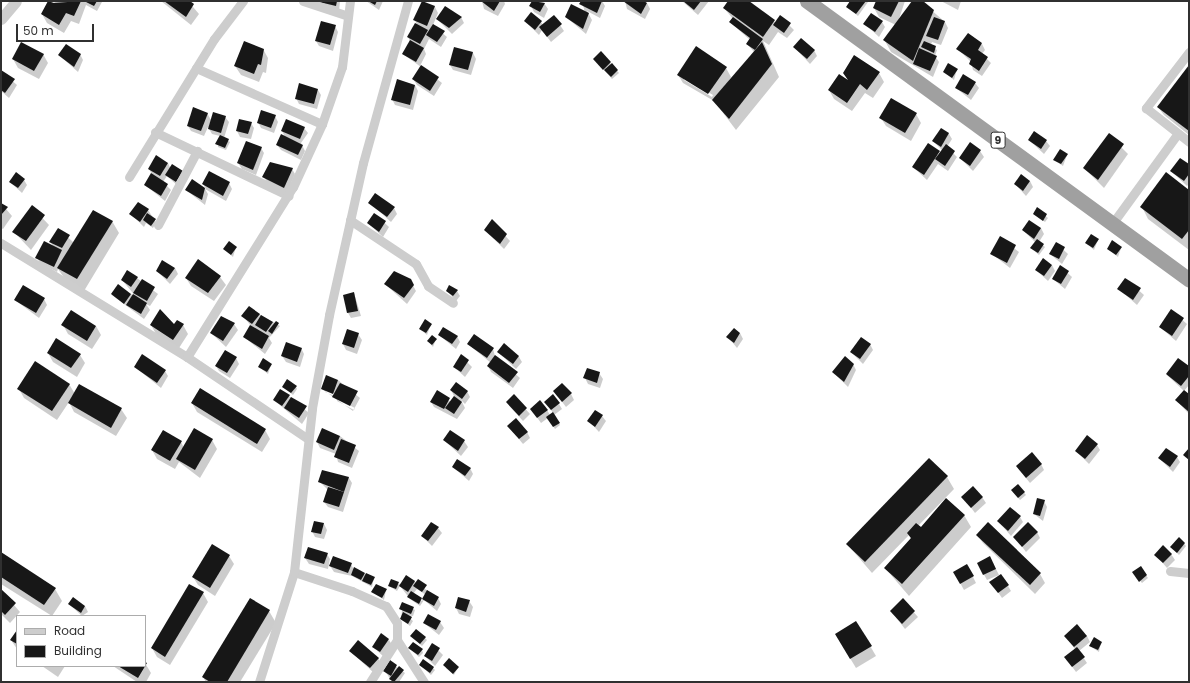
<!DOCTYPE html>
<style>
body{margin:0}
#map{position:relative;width:1190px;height:683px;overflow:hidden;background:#fff;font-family:Poppins,sans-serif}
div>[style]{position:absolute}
.shadow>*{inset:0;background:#0003}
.building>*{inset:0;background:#171717}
.minor>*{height:9px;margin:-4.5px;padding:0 4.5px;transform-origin:4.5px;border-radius:4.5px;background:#cdcdcd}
.tertiary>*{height:11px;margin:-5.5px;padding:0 5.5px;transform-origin:5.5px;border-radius:5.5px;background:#cdcdcd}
.trunk>*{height:15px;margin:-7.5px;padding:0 7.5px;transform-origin:7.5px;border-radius:7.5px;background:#a0a0a0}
span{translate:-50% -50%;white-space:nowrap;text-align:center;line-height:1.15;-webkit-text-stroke:4px #fff;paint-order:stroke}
.shield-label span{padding:1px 3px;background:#fff;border:1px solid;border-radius:3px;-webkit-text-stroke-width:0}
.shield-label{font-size:11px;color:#303030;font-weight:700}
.frame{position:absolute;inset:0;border:2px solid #303030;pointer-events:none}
.legend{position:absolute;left:16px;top:615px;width:130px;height:52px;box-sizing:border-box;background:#fff;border:1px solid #acacac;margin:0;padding:5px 7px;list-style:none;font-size:12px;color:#303030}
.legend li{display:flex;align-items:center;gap:8px;height:20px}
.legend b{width:20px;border:1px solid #acacac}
.scale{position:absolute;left:16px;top:24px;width:78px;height:18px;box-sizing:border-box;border:2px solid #303030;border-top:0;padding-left:5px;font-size:12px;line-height:14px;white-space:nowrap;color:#303030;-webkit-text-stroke:3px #fff;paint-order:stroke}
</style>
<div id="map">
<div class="shadow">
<i style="clip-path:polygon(56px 1px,101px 1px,102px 2px,97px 11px,86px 5px,79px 24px,71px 21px,64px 33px,47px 23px,42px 14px)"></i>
<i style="clip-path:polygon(161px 1px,188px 1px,199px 14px,191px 25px)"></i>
<i style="clip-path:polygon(315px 1px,340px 1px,339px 11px)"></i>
<i style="clip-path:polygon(366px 1px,383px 1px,379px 10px)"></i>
<i style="clip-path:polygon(482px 1px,504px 1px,505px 4px,498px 16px,484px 9px)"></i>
<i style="clip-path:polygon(533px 1px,544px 3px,548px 9px,544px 18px,534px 12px,531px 6px)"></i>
<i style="clip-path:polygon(582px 1px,602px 1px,605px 6px,600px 18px,587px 11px,592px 20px,586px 34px,566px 17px,585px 13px)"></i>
<i style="clip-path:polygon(625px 1px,647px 3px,650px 9px,645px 19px,627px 9px)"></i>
<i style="clip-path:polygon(682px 1px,709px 1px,698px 15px)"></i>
<i style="clip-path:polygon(evenodd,729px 1px,747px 1px,776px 23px,781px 17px,794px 30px,787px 38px,778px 32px,769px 45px,763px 41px,779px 77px,736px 130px,714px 101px,683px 83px,678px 75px,726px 68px,731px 77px,727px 84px,755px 53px,747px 44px,750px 40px,730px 22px,733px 19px,724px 8px,729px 1px,684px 78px,713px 95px,712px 97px,684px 80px,684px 78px)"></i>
<i style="clip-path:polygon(852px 1px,867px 1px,868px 2px,858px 16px,847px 7px)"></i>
<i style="clip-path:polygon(877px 1px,905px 1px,899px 19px,913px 1px,921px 1px,945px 22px,948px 28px,941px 45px,932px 42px,931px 45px,937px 50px,935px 56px,939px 62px,933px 77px,891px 52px,885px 41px,896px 25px,879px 17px,874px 8px)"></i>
<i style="clip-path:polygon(941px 1px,961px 1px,958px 10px)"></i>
<i style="clip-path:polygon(423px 2px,435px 7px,438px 13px,433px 25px,447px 37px,441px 47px,429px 39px,424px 49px,426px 54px,420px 66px,442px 83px,434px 96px,417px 85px,413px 79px,421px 67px,403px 54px,410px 41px,408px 37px,417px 25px,415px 20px)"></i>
<i style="clip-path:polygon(554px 16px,564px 31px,551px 42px,542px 30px,539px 35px,525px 21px,541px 22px,543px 25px)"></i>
<i style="clip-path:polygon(461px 17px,464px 23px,452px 34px,437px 19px)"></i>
<i style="clip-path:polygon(882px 22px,885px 27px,879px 37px,865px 24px)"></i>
<i style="clip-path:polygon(335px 26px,338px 32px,333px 51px,319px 46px,316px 41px)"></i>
<i style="clip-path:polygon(968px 34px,982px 44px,985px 50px,982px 54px,991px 63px,982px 76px,973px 70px,971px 62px,958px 49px)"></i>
<i style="clip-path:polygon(794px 47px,814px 50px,817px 56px,810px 64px)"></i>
<i style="clip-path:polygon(455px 48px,473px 53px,476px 59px,471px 75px,453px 70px,450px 65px)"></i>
<i style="clip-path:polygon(263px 49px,268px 58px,266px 73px,263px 72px,259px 82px,241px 75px,235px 66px)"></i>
<i style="clip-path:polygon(601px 53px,619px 73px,612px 79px,595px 59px)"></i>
<i style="clip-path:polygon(43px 54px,48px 63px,39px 79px,18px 68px,13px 59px)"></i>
<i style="clip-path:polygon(80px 54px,83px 60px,78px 72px,59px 55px)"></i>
<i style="clip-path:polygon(1189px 67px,1189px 135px,1164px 115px,1158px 107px)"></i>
<i style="clip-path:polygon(957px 69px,954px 80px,944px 72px)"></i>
<i style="clip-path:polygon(1px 71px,17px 85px,9px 98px,1px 91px)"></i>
<i style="clip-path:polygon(844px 73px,879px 73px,884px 82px,873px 98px,865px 93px,852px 111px,834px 99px,829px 90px,849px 82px)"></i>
<i style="clip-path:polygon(975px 83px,979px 88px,971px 100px,956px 88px)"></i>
<i style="clip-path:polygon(415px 85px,418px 91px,413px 110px,395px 105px,392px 99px)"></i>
<i style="clip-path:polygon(318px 90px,321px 95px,317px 109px,299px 104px,296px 98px)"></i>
<i style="clip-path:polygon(207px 113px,211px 120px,225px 117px,229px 122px,224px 138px,230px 142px,226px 150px,218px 147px,220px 136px,212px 134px,208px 127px,204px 136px,191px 131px,188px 126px)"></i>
<i style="clip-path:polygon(916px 114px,921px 123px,911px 141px,886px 126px,881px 118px)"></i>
<i style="clip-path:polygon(275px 116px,278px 122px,274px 133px,261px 128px,258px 122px)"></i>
<i style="clip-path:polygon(251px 123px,254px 128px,251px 139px,240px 137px,237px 131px)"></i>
<i style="clip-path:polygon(304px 128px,308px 133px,301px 143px,305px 151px,301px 160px,281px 150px,277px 145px,285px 137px,282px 131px)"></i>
<i style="clip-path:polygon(941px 129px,949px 134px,952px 139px,947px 147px,957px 157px,948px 171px,938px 164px,927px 180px,913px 167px,940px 154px,943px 151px,933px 141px)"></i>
<i style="clip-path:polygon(1109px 135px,1128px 154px,1104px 188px,1085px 169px)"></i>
<i style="clip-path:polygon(1029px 140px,1046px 141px,1050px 146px,1044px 154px)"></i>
<i style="clip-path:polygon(261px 148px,264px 153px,256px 175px,242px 169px,238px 163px)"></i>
<i style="clip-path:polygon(980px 151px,984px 157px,973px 171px,960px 158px)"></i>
<i style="clip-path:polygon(1067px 155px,1063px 166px,1054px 160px)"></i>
<i style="clip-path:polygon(168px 163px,179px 187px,167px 176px,163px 182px,171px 190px,165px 201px,145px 185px,152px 174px,149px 169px)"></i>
<i style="clip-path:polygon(1189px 166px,1189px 184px,1187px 186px,1172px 172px)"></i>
<i style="clip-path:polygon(292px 169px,295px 174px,287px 193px,267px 182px,264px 177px)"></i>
<i style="clip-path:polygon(24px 180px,27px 185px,22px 193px,10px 182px)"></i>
<i style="clip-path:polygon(192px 181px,206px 189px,203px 184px,229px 183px,232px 189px,226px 201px,205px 189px,208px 194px,205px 205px,186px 190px)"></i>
<i style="clip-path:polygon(1030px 181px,1033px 187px,1026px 196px,1015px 184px)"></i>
<i style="clip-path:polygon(1189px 191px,1189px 250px,1148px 219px,1142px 207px)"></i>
<i style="clip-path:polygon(1px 203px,12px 216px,3px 229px,1px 228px)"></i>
<i style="clip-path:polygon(370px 203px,394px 208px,397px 214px,391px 222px)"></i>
<i style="clip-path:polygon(32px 207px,49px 225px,31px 250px,14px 232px)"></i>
<i style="clip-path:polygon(1037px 209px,1048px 218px,1045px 222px,1034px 214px)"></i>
<i style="clip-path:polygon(148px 210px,156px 222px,153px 228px,146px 223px,144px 227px,131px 214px)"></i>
<i style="clip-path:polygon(375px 214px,389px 227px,383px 237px,369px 224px)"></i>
<i style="clip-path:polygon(112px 221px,119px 233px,84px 291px,65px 279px,58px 269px,57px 272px,40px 263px,37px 258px,53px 246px,50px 242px,59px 229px,73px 242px)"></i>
<i style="clip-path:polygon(492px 221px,510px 241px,504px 249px,485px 230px)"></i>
<i style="clip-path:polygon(1041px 228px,1044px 234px,1039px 242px,1045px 247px,1039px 255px,1031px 248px,1035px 242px,1023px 230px)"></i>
<i style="clip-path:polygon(1001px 238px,1019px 252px,1010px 268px,992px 254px)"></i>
<i style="clip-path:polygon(1098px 240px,1094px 250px,1086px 243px)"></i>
<i style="clip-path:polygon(1056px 243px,1068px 254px,1062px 264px,1050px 254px)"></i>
<i style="clip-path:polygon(236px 247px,233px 257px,224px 249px)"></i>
<i style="clip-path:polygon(1121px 248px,1118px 257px,1108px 249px)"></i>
<i style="clip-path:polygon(1052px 265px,1055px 271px,1048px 281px,1036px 270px)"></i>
<i style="clip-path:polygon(1061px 267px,1072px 277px,1065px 289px,1053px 279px)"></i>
<i style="clip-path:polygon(175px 268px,178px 274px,170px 284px,157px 271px)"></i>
<i style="clip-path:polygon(220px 277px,226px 285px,214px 301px,191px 286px,186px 278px)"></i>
<i style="clip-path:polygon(137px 278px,158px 294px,150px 306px,146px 304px,150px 310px,144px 319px,112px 295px,131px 294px,137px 298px,122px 280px)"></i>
<i style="clip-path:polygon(1126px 279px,1144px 295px,1137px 305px,1119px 289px)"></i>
<i style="clip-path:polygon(410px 280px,416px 291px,407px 304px,385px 284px)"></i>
<i style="clip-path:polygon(447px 291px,457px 291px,460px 296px,456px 301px)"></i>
<i style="clip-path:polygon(354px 293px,361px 316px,351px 318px,348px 313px)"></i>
<i style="clip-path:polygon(44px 299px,47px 305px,39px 318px,15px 300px)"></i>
<i style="clip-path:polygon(1171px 310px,1187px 324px,1176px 341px,1160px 327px)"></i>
<i style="clip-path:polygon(259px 314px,280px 326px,269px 338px,272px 343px,265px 354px,244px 337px,251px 326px,243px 316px)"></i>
<i style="clip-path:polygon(234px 324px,238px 330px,226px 347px,211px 333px)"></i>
<i style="clip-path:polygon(431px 324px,427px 335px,420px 329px)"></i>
<i style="clip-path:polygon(63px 325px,96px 326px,101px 335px,92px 349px,68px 334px)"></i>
<i style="clip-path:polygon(151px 325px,183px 325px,188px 334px,179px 348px,156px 334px)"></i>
<i style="clip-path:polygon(347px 330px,358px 334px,362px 340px,357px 354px,346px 350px,343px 344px)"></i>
<i style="clip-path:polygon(740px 333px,743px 339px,737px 348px,728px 337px)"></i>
<i style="clip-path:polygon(439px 335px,457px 336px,460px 342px,456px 349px)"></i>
<i style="clip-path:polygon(436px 339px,433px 347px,428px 341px)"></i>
<i style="clip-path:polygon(468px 344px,493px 349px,495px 356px,520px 378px,513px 388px,491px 372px,488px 366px,491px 363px)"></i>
<i style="clip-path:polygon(870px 344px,873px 350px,863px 364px,851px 352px)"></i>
<i style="clip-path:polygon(301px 348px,304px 354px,300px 367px,286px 362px,282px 356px)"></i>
<i style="clip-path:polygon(498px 352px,519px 357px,522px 362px,516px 369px)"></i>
<i style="clip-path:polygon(48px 353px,80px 355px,85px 363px,77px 377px,53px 362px)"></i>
<i style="clip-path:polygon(461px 356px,472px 367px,465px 377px,454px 367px)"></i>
<i style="clip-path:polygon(236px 358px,239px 364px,230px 378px,219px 371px,216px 366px)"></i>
<i style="clip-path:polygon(853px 364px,856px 370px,848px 387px,833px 372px)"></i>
<i style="clip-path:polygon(271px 365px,268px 374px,259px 367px)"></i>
<i style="clip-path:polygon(135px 367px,165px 371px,168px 376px,161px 388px)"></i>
<i style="clip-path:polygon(1189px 368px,1189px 385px,1184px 391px,1189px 395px,1189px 414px,1177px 401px,1184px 391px,1167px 375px)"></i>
<i style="clip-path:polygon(599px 373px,603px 379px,600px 388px,588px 384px,585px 378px)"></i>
<i style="clip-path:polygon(evenodd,338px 380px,360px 398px,353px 411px,322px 389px,338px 380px,325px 390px,338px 395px,337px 397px,325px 392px,325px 390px,338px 380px,337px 399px,355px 408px,354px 410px,337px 401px,337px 399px)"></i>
<i style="clip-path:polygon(69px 384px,75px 394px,79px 385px,121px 409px,127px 418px,116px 436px,74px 412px,69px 402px,57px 420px,24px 398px,19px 389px)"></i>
<i style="clip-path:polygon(283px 387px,296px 387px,297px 389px,293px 395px)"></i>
<i style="clip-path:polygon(451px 390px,467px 391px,470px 397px,465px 404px,461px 400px,465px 408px,457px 419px,434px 407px,431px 402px,451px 401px,454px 396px)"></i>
<i style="clip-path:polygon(554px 391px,571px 394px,574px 400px,566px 407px)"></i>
<i style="clip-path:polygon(289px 396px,309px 413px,302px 424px,274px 400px)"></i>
<i style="clip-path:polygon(514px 396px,530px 414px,523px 421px,507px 403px)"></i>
<i style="clip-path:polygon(192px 403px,265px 430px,270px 439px,262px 452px,197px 412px)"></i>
<i style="clip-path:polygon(559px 404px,562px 409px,554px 415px,560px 425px,555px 429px,548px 418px,541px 423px,531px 409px,547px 410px,550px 415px,553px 413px,549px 407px)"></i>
<i style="clip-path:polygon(602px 416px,606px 421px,599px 432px,589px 421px)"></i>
<i style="clip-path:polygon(508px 426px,527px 432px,530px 438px,523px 444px)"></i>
<i style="clip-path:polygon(340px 436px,359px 451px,352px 468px,338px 462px,336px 454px,320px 448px,317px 442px)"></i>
<i style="clip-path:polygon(212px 440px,217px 449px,200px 478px,179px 462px,175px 469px,157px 459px,152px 450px,181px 442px,184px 448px)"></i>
<i style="clip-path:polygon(444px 440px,464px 441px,468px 447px,461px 456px)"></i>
<i style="clip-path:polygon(1097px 445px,1100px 450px,1089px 464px,1076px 451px)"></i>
<i style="clip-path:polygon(1177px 457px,1180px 462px,1173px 472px,1160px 459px)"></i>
<i style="clip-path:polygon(1041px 464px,1044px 470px,1030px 483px,1017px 467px)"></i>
<i style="clip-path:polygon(453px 467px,470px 468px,473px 474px,469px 481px)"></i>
<i style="clip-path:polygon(323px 471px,349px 478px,352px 483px,343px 512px,328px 507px,324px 502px,328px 490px,320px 482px)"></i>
<i style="clip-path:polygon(947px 477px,954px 489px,918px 526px,921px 528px,964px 515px,971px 527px,909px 596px,885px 568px,911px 539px,909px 535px,872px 573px,847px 544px)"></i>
<i style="clip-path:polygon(1018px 485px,1026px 495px,1020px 500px,1013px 492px)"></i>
<i style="clip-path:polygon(963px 497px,982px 497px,986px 503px,975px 513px)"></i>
<i style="clip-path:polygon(1044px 501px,1047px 507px,1043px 521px,1034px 514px)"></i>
<i style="clip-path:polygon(1020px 517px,1023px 522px,1011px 536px,998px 521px)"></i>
<i style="clip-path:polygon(324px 524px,327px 530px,324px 539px,315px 537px,312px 531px)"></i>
<i style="clip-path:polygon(988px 524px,1040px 574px,1045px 583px,1035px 594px,983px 543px,977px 535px)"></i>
<i style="clip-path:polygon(438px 528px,442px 533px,432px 546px,422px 536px)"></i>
<i style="clip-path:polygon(1037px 532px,1040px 538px,1026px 552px,1015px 537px)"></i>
<i style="clip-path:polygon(1179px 538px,1186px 546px,1179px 555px,1173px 549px)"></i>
<i style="clip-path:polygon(1px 554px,55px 589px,62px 601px,52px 616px,1px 584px)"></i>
<i style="clip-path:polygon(327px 554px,330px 559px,328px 569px,309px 564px,305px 558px)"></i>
<i style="clip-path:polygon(1171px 554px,1175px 560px,1167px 568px,1156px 555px)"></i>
<i style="clip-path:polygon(229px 556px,234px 564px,215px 596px,198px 585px,193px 577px)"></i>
<i style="clip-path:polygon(993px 563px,999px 575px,987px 580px,978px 564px)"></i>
<i style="clip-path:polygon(351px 564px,354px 570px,374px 578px,372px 587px,352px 576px,334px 572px,330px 566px)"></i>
<i style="clip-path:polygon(967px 565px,976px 583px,964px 590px,954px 572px)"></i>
<i style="clip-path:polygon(1140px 567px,1148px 578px,1142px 583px,1135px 575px)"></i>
<i style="clip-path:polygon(evenodd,414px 581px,438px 598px,441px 604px,437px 611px,424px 600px,420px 606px,410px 599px,400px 586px,397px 591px,389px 586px,414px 581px,417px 589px,426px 595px,422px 601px,413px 594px,417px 589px)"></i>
<i style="clip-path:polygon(991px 582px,1008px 586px,1011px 591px,1002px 598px)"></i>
<i style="clip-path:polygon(1px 590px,20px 612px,10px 623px,1px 614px)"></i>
<i style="clip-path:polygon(386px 590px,384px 600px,373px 592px)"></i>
<i style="clip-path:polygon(203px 593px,208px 602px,170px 665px,157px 657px,152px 648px)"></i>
<i style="clip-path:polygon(903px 600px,918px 617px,905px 629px,891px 611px)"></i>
<i style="clip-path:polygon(469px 601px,473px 607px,470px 617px,459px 614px,456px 608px)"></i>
<i style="clip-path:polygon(403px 603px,415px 610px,413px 616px,406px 615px,413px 621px,410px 626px,401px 619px)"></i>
<i style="clip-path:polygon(69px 604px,85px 606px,88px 612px,82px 616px)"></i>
<i style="clip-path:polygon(269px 611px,276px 623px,240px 682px,206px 682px,203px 677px)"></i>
<i style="clip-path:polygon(440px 622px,444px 628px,439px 635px,424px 623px)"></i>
<i style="clip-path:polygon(856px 622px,876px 656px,856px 668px,836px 635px)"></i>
<i style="clip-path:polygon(17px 632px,17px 649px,11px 640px)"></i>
<i style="clip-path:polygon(411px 636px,425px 638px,427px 640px,422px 646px)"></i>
<i style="clip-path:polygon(1065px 636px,1087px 636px,1090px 642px,1079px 651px,1087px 663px,1076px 672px,1065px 657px,1075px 649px)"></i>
<i style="clip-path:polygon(389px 640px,392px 645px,384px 657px,373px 647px)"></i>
<i style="clip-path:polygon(1101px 642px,1099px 652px,1090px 646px)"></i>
<i style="clip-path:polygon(432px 644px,443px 655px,435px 666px,425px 656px)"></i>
<i style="clip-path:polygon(409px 648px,422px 650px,423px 653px,419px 657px)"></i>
<i style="clip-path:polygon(350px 651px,378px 658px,381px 664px,374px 673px)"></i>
<i style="clip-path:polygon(390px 662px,405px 673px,399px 682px,392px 682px,385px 671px)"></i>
<i style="clip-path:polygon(145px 663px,151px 673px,146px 682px,137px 682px,113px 666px)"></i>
<i style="clip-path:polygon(420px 665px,433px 668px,435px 670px,431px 675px)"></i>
<i style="clip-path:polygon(42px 666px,65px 666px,58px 677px)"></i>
<i style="clip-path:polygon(458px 667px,454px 675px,446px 668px)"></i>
</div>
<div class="building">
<i style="clip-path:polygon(48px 1px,54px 3px,81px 1px,74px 16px,66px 13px,59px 25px,41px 14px)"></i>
<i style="clip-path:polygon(84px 1px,97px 1px,94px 6px)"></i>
<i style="clip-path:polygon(164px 1px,190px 1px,194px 4px,186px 17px)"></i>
<i style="clip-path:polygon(315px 1px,337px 1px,336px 6px)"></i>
<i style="clip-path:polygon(368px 1px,377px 1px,375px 5px)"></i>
<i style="clip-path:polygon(422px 1px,435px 6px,427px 26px,413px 20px)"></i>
<i style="clip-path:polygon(481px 1px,500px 1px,494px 11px)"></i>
<i style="clip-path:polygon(532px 1px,545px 3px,540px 12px,529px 6px)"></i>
<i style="clip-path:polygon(581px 1px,602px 1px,597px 13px,579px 4px)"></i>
<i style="clip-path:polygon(623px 1px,644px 1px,647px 3px,641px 14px)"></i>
<i style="clip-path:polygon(683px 1px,701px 1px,694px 10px)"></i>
<i style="clip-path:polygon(728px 1px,749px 1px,775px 20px,763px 37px,723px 8px)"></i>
<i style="clip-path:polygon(850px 1px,866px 1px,856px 14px,846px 7px)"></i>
<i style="clip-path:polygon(876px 1px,899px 1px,891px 17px,873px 8px)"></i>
<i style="clip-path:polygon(912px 1px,923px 1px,934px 10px,913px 61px,883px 40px)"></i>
<i style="clip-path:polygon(571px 4px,589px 13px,583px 29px,565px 17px)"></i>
<i style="clip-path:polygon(445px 6px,462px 17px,449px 28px,436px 19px)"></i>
<i style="clip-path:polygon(531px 12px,542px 21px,535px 30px,524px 21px)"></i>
<i style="clip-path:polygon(871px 13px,883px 21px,875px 32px,863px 24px)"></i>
<i style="clip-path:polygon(554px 15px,562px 24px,547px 37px,539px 27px)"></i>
<i style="clip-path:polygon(780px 15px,791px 23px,784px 33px,773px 25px)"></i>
<i style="clip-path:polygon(733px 17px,763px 39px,755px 50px,746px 44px,750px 38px,729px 22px)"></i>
<i style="clip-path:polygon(934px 17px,945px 21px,938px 40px,926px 36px)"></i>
<i style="clip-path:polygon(321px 21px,336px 25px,330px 45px,315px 41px)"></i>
<i style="clip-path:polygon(415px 23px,428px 30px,420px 44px,407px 37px)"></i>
<i style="clip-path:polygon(433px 24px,445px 31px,437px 42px,426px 35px)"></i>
<i style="clip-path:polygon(968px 33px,982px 43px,978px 50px,988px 57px,979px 71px,969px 64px,971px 59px,956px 49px)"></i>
<i style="clip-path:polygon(801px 38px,815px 50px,807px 59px,793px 47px)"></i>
<i style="clip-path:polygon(410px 40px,424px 48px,416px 62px,402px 54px)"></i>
<i style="clip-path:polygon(244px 41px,264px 49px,261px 65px,258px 64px,254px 74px,234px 66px)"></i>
<i style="clip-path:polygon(924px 41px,936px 46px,934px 53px,921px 47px)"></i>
<i style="clip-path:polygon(21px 42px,44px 54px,34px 71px,12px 59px)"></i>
<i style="clip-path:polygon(762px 42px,772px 64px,729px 119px,712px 100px)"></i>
<i style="clip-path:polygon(66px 44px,81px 54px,74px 67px,58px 55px)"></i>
<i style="clip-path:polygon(696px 46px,727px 67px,708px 94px,677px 75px)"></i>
<i style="clip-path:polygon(454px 47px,473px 52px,468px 70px,449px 65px)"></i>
<i style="clip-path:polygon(919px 48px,937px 56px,930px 71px,913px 64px)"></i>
<i style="clip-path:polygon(601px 51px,611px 62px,603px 70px,593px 59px)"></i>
<i style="clip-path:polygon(854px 55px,880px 72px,867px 90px,860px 84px,847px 103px,828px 90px,839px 74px,848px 80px,843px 73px)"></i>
<i style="clip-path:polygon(612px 63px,618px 70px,611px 77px,604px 70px)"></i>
<i style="clip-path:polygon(948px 63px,958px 69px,952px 78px,943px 72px)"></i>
<i style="clip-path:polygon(421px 65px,439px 77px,430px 91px,412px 79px)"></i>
<i style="clip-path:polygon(1189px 65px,1189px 131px,1157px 107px)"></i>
<i style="clip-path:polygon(1px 70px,15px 79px,5px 93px,1px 90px)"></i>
<i style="clip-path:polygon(963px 74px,976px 82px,968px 95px,955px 88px)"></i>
<i style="clip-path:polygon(397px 79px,415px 85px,410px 105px,391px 100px)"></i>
<i style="clip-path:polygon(299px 83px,318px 89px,314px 104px,295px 99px)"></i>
<i style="clip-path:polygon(891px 98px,917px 113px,905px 133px,879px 118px)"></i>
<i style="clip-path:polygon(193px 107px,208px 113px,201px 131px,187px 126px)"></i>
<i style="clip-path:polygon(261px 110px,276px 115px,271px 128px,257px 123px)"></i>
<i style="clip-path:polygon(213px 112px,226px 116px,221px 133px,208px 129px)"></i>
<i style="clip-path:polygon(239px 119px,252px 122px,248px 134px,236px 131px)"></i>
<i style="clip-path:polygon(286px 119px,305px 127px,300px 139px,281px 131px)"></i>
<i style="clip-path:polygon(941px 128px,949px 133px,941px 147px,932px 141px)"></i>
<i style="clip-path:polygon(1034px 131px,1047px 140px,1041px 149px,1028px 140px)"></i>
<i style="clip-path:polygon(1109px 133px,1124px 144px,1098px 180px,1083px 168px)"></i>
<i style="clip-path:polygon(281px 134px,303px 145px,298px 155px,276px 145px)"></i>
<i style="clip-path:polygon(220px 135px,229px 139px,225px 148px,215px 144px)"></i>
<i style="clip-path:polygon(246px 141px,262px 147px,253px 170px,237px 163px)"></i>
<i style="clip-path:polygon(970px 142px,981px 150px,970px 166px,959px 158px)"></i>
<i style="clip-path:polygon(928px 143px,940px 151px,924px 175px,912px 167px)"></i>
<i style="clip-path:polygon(946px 144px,955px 151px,945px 166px,935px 159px)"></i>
<i style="clip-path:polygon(1060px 149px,1068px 154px,1061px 164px,1053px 160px)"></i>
<i style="clip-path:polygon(156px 155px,168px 163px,160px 176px,148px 169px)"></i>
<i style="clip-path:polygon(1180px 158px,1189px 164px,1189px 174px,1184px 181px,1170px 171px)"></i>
<i style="clip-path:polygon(270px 162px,293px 168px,284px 188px,262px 177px)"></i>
<i style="clip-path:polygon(172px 164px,183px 171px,176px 182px,165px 175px)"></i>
<i style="clip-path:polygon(209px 171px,230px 182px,223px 196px,202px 184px)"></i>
<i style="clip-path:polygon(16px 172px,25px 179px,18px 188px,9px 182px)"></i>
<i style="clip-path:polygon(1166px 172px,1189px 190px,1189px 230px,1182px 239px,1140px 207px)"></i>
<i style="clip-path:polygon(151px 173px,168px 184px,161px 196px,144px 185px)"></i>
<i style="clip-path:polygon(1021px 174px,1030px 181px,1023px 191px,1014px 184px)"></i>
<i style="clip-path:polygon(192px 179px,205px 188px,202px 200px,185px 190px)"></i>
<i style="clip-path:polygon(375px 193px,395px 207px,387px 217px,368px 203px)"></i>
<i style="clip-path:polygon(138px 202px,149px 209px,140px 222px,129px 214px)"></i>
<i style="clip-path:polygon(1px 203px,8px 207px,1px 215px)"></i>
<i style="clip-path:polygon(32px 205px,45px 215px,26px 241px,12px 232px)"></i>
<i style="clip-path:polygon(1037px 207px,1047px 214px,1043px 221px,1033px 214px)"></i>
<i style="clip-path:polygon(93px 210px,113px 221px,77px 279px,57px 268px)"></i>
<i style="clip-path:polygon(147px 213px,156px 219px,151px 226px,143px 220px)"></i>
<i style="clip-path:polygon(374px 213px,386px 221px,379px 232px,367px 223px)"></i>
<i style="clip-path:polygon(492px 219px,507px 234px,500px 244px,484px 230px)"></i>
<i style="clip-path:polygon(1029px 220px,1041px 228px,1034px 239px,1022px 230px)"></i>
<i style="clip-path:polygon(58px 228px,70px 235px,62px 248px,49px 242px)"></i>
<i style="clip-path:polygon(1091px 234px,1099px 239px,1093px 248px,1085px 243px)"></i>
<i style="clip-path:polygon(1000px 236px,1016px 245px,1007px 263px,990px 254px)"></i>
<i style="clip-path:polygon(1037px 239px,1044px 244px,1038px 253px,1030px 248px)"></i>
<i style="clip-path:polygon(1112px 240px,1122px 247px,1116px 255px,1107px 249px)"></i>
<i style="clip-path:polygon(44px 241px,62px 250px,54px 267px,35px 258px)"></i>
<i style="clip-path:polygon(229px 241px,237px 247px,231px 255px,223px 249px)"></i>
<i style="clip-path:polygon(1056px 242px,1065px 247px,1059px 259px,1049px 254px)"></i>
<i style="clip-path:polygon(1043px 258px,1052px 265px,1044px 276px,1035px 270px)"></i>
<i style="clip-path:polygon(198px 259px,221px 276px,208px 293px,185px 278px)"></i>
<i style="clip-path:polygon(162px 260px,175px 268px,167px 279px,156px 271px)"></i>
<i style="clip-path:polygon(1060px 265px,1069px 271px,1061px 284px,1052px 279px)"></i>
<i style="clip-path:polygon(127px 270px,138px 277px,131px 287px,121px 280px)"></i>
<i style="clip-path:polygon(394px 271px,411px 279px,414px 285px,404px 298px,384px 284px)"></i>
<i style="clip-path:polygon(1125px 278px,1141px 288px,1133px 300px,1117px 289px)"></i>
<i style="clip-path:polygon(142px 279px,155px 287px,147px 301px,133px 293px)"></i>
<i style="clip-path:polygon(118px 284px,131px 294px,124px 304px,111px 294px)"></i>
<i style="clip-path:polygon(23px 285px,45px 298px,36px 313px,14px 300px)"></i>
<i style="clip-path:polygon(449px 285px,458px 290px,453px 296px,446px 291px)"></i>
<i style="clip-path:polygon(354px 292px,358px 311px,347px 313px,343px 295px)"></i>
<i style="clip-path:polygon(133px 294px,147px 303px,141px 314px,126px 305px)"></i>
<i style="clip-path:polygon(249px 306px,260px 314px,252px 324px,241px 316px)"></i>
<i style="clip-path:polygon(160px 309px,174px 324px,177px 320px,184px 324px,173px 340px,150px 325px)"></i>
<i style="clip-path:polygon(1171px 309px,1184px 318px,1172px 336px,1159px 327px)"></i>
<i style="clip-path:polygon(71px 310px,96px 326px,87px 341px,61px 325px)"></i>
<i style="clip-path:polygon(261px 315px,273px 322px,266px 332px,255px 325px)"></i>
<i style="clip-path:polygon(221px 316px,235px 323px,223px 341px,210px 333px)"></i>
<i style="clip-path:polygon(425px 319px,432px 324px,426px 333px,419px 329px)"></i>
<i style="clip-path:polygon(276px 321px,279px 323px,272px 334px,268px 331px)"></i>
<i style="clip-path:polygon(250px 325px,269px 336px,262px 349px,243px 337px)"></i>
<i style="clip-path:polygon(443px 327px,458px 336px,452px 344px,438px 335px)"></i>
<i style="clip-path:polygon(734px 328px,740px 333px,734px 343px,726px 337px)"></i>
<i style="clip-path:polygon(347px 329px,359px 333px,354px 348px,342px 344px)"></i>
<i style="clip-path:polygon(474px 334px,494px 348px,487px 358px,467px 344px)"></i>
<i style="clip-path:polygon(432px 335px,437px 339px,432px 345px,427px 341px)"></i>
<i style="clip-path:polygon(861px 337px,871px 344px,860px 359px,850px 352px)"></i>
<i style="clip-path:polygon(56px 338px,81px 354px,71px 368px,47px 353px)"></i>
<i style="clip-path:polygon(286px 342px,302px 348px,297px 362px,281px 356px)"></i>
<i style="clip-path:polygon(504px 343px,519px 356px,513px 364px,497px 352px)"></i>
<i style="clip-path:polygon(225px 350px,237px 357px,227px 373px,215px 366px)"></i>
<i style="clip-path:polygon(142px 354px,166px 370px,157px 383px,134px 367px)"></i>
<i style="clip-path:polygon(461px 354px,469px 360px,461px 372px,453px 367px)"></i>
<i style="clip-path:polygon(495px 355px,518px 372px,509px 383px,487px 366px)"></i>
<i style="clip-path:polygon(845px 356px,854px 364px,844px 382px,832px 372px)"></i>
<i style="clip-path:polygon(263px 358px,272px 364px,267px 372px,258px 367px)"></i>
<i style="clip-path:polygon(1178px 358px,1189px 366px,1189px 376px,1181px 386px,1166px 374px)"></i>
<i style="clip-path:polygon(35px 361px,70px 384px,52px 411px,17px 389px)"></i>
<i style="clip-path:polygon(587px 368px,600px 372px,597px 383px,583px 378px)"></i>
<i style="clip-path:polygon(326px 375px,338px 380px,333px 394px,321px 389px)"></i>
<i style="clip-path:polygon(287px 379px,297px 386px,291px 393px,282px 387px)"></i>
<i style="clip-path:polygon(456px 382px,468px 391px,462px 399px,450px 390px)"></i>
<i style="clip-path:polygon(340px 383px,358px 391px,350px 406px,332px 397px)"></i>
<i style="clip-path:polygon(562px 383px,572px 393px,562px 402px,553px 391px)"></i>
<i style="clip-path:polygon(79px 384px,122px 408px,111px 428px,68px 403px)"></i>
<i style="clip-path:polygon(200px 388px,266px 429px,257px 444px,191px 403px)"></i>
<i style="clip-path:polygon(280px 389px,290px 395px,282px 406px,273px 400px)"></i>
<i style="clip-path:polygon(437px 390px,450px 398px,444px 409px,430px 402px)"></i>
<i style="clip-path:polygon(1184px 390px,1189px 394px,1189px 412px,1175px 400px)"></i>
<i style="clip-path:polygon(514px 394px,527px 408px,519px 416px,506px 402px)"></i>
<i style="clip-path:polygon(553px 394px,560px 403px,551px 410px,544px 402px)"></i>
<i style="clip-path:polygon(454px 396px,462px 402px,454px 414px,445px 408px)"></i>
<i style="clip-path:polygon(291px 397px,307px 406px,299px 418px,284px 408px)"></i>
<i style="clip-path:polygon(540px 400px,548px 410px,537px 418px,530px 409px)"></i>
<i style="clip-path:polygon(595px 410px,603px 415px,595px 427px,587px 421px)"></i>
<i style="clip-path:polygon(553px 412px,560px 423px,553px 427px,546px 417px)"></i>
<i style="clip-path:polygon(516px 418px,528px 432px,519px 439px,507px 426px)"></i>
<i style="clip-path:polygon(194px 428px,213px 439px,195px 470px,176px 459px)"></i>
<i style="clip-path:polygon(322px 428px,340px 436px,334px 450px,316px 442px)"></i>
<i style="clip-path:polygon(163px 430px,182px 441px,170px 461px,151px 450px)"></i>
<i style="clip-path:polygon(450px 430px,465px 440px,458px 451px,443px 440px)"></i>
<i style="clip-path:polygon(1087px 435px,1098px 444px,1085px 459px,1075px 451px)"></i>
<i style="clip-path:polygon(341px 439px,356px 445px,349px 463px,334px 457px)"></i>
<i style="clip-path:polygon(1166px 448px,1178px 456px,1170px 467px,1158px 458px)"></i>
<i style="clip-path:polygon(1189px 448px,1189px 460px,1183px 455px)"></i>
<i style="clip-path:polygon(1032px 452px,1042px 464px,1026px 478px,1016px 466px)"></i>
<i style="clip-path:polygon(929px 458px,948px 476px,865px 562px,846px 544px)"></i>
<i style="clip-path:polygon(457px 459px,471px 468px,465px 476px,452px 467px)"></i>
<i style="clip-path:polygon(322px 470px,349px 477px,344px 492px,318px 482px)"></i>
<i style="clip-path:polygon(1018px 484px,1025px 492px,1018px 498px,1011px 490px)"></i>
<i style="clip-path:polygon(973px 486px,983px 497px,971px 508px,961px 497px)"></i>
<i style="clip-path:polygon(328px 487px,344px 492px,339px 507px,323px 502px)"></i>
<i style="clip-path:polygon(946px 498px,965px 515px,902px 584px,884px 568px,911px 538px,907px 533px,916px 523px,921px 527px)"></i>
<i style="clip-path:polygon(1037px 498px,1045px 500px,1040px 516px,1033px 514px)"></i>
<i style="clip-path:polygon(1010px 507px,1021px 516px,1008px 531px,997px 521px)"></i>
<i style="clip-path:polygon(314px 521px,324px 523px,321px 534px,311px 532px)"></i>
<i style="clip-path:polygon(431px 522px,439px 527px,428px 541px,421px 536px)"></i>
<i style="clip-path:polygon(988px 522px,1041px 573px,1030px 585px,976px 535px)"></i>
<i style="clip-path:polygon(1028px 522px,1038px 532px,1022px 547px,1013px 537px)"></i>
<i style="clip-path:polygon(1179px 537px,1185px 543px,1177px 553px,1170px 547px)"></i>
<i style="clip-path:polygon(212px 544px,230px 555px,210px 588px,192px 577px)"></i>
<i style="clip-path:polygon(1163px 545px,1172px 554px,1163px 563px,1154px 555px)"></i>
<i style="clip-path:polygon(308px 547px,328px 553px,324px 564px,304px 558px)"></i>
<i style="clip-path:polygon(1px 552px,56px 588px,44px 605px,1px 577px)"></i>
<i style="clip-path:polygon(333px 556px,352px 563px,348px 573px,329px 566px)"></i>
<i style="clip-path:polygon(990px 556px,996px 569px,983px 575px,977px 563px)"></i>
<i style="clip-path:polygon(967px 564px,974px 576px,960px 584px,953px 572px)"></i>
<i style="clip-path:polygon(1141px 566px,1147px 575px,1139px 582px,1132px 572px)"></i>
<i style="clip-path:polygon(354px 567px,365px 573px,361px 580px,351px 575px)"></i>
<i style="clip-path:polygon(366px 573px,375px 577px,371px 585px,362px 581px)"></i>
<i style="clip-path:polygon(1001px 574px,1009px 585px,998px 593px,989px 582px)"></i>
<i style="clip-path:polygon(406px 575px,415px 581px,408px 592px,399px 586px)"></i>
<i style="clip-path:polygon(391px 579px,399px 582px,396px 589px,388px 586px)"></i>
<i style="clip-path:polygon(418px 579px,427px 585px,422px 592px,413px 586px)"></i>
<i style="clip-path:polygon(189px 584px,204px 592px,165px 657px,151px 648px)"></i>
<i style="clip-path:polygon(376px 584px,387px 589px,382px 598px,371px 592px)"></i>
<i style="clip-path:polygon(1px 589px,16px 603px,5px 615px,1px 611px)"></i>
<i style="clip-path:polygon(427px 590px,439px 597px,434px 606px,422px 599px)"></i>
<i style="clip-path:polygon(411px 591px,422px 598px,419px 604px,407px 597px)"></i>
<i style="clip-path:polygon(73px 597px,85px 606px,81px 613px,68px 604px)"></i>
<i style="clip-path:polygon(458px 597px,470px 600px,466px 612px,455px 608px)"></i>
<i style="clip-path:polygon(250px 598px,270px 610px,227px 682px,210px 682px,202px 677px)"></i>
<i style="clip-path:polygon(903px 598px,915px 611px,902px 624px,890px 611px)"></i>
<i style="clip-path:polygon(402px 602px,414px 607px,411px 614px,399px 609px)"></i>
<i style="clip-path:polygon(403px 612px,412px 617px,408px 624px,400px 619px)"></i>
<i style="clip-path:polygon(428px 614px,441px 621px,436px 630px,423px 623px)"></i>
<i style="clip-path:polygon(856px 621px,872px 646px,850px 659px,835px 634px)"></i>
<i style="clip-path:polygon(1077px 624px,1087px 636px,1074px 647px,1064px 636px)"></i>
<i style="clip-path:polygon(416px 629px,426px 637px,420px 644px,410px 636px)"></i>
<i style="clip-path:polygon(17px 630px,17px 644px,10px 640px)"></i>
<i style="clip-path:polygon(381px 633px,389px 639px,380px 652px,372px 647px)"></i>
<i style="clip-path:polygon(1094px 637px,1102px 642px,1098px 650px,1089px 646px)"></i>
<i style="clip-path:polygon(358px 640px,379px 658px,370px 668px,349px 651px)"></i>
<i style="clip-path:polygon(413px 642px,423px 649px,418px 655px,408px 648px)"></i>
<i style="clip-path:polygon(432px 643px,440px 648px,432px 661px,424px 656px)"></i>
<i style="clip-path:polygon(1077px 647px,1085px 657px,1072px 667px,1064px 657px)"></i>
<i style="clip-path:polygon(449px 658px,459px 667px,453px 674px,443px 665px)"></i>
<i style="clip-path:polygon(423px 659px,434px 667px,430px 673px,419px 665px)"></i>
<i style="clip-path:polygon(390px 660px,397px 665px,391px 676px,383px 671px)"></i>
<i style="clip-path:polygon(145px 662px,147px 663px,138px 678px,118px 666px,145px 666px)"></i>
<i style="clip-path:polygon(399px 666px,404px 670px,394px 682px,389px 679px)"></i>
</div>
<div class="minor">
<i style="left:303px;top:1px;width:47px;rotate:18.4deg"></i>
<i style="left:1189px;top:52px;width:71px;rotate:127.5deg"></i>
<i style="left:1146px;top:108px;width:55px;rotate:38.3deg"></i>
<i style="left:196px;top:68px;width:138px;rotate:24deg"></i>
<i style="left:155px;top:132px;width:148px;rotate:25.5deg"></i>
<i style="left:129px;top:177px;width:162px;rotate:-58.4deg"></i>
<i style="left:214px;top:39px;width:48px;rotate:-52.7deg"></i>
<i style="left:350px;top:220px;width:79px;rotate:33.7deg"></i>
<i style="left:416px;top:264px;width:25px;rotate:61deg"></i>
<i style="left:428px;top:286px;width:30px;rotate:34deg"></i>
<i style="left:1112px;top:224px;width:112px;rotate:-54deg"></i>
<i style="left:158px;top:225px;width:84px;rotate:-62.2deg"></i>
<i style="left:1px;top:243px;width:218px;rotate:31.5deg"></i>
<i style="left:187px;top:357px;width:146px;rotate:34.1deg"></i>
<i style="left:187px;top:357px;width:200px;rotate:-58.1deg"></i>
<i style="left:293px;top:187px;width:69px;rotate:-65.3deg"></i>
<i style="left:322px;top:124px;width:60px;rotate:-70.7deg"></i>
<i style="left:342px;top:67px;width:66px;rotate:-83.1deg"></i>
<i style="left:1170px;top:571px;width:19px;rotate:6deg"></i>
<i style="left:294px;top:572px;width:61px;rotate:18.1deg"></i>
<i style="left:352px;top:591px;width:37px;rotate:24deg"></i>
<i style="left:386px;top:606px;width:20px;rotate:57deg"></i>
<i style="left:397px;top:623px;width:17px;rotate:90deg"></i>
<i style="left:397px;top:640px;width:50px;rotate:57.3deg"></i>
<i style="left:259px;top:682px;width:115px;rotate:-72.3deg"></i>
<i style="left:294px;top:572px;width:165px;rotate:-83.7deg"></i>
<i style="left:312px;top:408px;width:95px;rotate:-79.6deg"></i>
<i style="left:329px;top:315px;width:156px;rotate:-77.4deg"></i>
<i style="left:363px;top:163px;width:168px;rotate:-74.5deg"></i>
<i style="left:370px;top:682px;width:50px;rotate:-57.3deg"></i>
</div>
<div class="tertiary">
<i style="left:1px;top:19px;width:23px;rotate:-50deg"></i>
</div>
<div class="trunk">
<i style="left:807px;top:1px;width:473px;rotate:36.1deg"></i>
</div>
<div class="shield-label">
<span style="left:998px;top:140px">9</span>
</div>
<div class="frame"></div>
<ul class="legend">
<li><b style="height:5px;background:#cdcdcd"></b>Road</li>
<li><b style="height:11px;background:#171717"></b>Building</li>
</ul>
<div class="scale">50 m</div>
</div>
